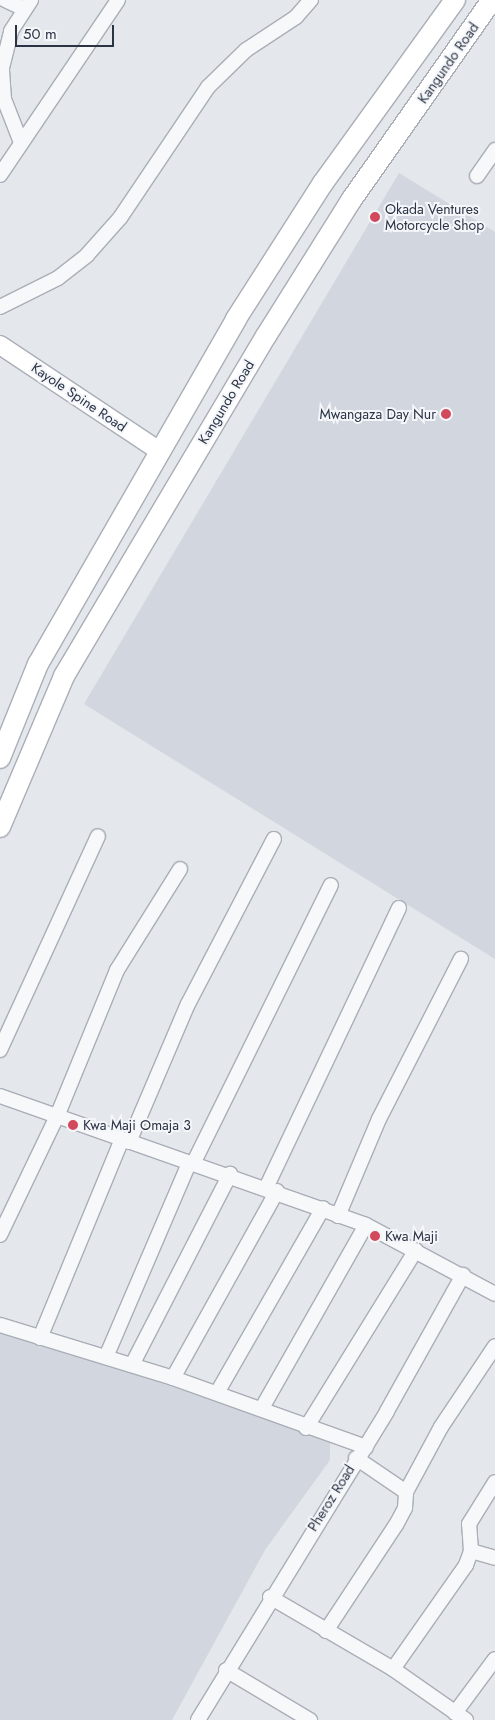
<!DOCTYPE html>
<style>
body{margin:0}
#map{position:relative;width:495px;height:1720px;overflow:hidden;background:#e4e7ec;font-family:Jost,sans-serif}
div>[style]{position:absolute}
.built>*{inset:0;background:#d2d6de}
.roads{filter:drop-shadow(1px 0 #a9aeb7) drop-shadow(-1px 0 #a9aeb7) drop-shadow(0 1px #a9aeb7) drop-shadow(0 -1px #a9aeb7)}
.minor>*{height:14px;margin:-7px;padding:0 7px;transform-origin:7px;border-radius:7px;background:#f7f8fa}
.major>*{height:18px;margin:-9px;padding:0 9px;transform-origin:9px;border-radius:9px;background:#fff}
.highway>*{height:20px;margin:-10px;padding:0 10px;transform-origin:10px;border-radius:10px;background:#fff}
.dots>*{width:14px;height:14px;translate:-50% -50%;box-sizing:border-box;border:2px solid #f4f6f9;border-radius:50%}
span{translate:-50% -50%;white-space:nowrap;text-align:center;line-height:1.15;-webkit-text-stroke:4px #f4f6f9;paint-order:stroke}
.street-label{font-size:14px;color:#2b3445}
.poi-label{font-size:14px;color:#2b3445}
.left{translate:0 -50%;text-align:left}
.right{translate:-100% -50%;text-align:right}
.scale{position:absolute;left:15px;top:25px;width:99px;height:22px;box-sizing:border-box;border:2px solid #2b3445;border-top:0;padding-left:6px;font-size:15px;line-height:18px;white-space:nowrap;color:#2b3445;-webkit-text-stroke:4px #f4f6f9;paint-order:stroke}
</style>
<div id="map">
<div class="built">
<i style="clip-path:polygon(399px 173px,495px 232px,495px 959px,84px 704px)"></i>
<i style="clip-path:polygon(0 1329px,330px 1440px,330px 1460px,265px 1550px,172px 1720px,0 1720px)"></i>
</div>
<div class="roads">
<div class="minor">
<i style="left:5px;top:0;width:21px;rotate:25deg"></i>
<i style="left:20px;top:140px;width:44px;rotate:-111.3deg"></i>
<i style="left:4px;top:99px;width:31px;rotate:-94deg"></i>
<i style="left:2px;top:68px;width:38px;rotate:-76deg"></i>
<i style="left:11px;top:31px;width:37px;rotate:-57deg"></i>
<i style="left:0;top:175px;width:211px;rotate:-56deg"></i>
<i style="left:477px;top:176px;width:32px;rotate:-55deg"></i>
<i style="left:0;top:307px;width:65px;rotate:-26.6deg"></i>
<i style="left:58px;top:278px;width:37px;rotate:-38deg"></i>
<i style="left:87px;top:255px;width:50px;rotate:-48.3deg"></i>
<i style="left:120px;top:218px;width:158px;rotate:-56.1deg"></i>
<i style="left:208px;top:87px;width:53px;rotate:-44.2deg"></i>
<i style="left:246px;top:50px;width:60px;rotate:-33.4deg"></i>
<i style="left:296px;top:17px;width:23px;rotate:-49deg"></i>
<i style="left:0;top:1050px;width:235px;rotate:-65.4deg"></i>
<i style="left:0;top:1096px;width:388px;rotate:19.4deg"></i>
<i style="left:366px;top:1225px;width:146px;rotate:28.1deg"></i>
<i style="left:129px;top:1142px;width:150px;rotate:-66.9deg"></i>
<i style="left:188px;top:1004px;width:186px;rotate:-62.5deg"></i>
<i style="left:193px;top:1164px;width:311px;rotate:-63.7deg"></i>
<i style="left:266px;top:1188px;width:310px;rotate:-64.6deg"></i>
<i style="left:338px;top:1216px;width:105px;rotate:-67.1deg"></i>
<i style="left:379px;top:1119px;width:180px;rotate:-62.9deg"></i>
<i style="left:0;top:1235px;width:134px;rotate:-64.4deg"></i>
<i style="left:58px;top:1114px;width:156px;rotate:-67.7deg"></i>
<i style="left:117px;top:970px;width:119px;rotate:-58deg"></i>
<i style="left:0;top:1325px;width:181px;rotate:17deg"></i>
<i style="left:173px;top:1378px;width:205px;rotate:19.7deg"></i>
<i style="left:40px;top:1338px;width:215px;rotate:-67.6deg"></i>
<i style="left:106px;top:1357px;width:211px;rotate:-66.8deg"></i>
<i style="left:132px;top:1365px;width:215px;rotate:-62.8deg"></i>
<i style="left:173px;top:1378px;width:214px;rotate:-60.9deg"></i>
<i style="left:217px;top:1393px;width:213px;rotate:-60.2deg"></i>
<i style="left:262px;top:1408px;width:210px;rotate:-60.4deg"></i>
<i style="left:306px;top:1428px;width:209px;rotate:-58.3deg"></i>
<i style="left:356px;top:1458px;width:60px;rotate:34.2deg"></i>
<i style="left:471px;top:1551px;width:25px;rotate:16deg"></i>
<i style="left:270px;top:1597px;width:143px;rotate:30.3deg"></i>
<i style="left:393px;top:1669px;width:89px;rotate:34.9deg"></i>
<i style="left:326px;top:1631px;width:127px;rotate:-56.6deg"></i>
<i style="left:396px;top:1525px;width:19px;rotate:-62deg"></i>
<i style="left:405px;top:1508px;width:16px;rotate:-86deg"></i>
<i style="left:406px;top:1492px;width:74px;rotate:-61.7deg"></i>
<i style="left:441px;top:1427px;width:97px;rotate:-56.3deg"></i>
<i style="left:393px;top:1669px;width:127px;rotate:-54.9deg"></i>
<i style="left:466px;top:1565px;width:15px;rotate:-70deg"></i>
<i style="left:471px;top:1551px;width:27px;rotate:-94deg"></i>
<i style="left:469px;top:1524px;width:49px;rotate:-58.2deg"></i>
<i style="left:226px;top:1670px;width:98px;rotate:30.8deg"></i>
<i style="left:455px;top:1713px;width:67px;rotate:-53.5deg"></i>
<i style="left:198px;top:1720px;width:362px;rotate:-58.5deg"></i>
<i style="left:387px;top:1411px;width:156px;rotate:-60.8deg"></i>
</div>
<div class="major">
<i style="left:0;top:345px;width:190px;rotate:33.6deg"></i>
</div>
<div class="highway">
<i style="left:0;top:758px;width:101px;rotate:-68deg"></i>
<i style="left:38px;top:664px;width:398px;rotate:-60.1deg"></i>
<i style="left:236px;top:319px;width:161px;rotate:-57.4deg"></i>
<i style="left:323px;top:183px;width:226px;rotate:-54.2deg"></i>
<i style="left:0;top:827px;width:164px;rotate:-67deg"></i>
<i style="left:64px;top:676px;width:395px;rotate:-59.3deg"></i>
<i style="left:266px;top:336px;width:162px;rotate:-57.9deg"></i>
<i style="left:352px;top:199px;width:243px;rotate:-54.9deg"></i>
</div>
</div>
<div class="dots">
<i style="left:375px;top:217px;background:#d1495b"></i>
<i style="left:446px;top:414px;background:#d1495b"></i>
<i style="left:73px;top:1125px;background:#d1495b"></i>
<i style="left:375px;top:1236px;background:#d1495b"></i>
</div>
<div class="street-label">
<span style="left:448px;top:63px;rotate:-55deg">Kangundo Road</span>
<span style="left:79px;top:397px;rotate:34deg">Kayole Spine Road</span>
<span style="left:226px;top:402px;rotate:-59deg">Kangundo Road</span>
<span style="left:331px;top:1498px;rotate:-58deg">Pheroz Road</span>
</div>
<div class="poi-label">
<span class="left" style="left:385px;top:217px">Okada Ventures<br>Motorcycle Shop</span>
<span class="right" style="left:436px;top:414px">Mwangaza Day Nur</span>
<span class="left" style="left:83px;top:1125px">Kwa Maji Omaja 3</span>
<span class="left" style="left:385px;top:1236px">Kwa Maji</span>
</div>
<div class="scale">50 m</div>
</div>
